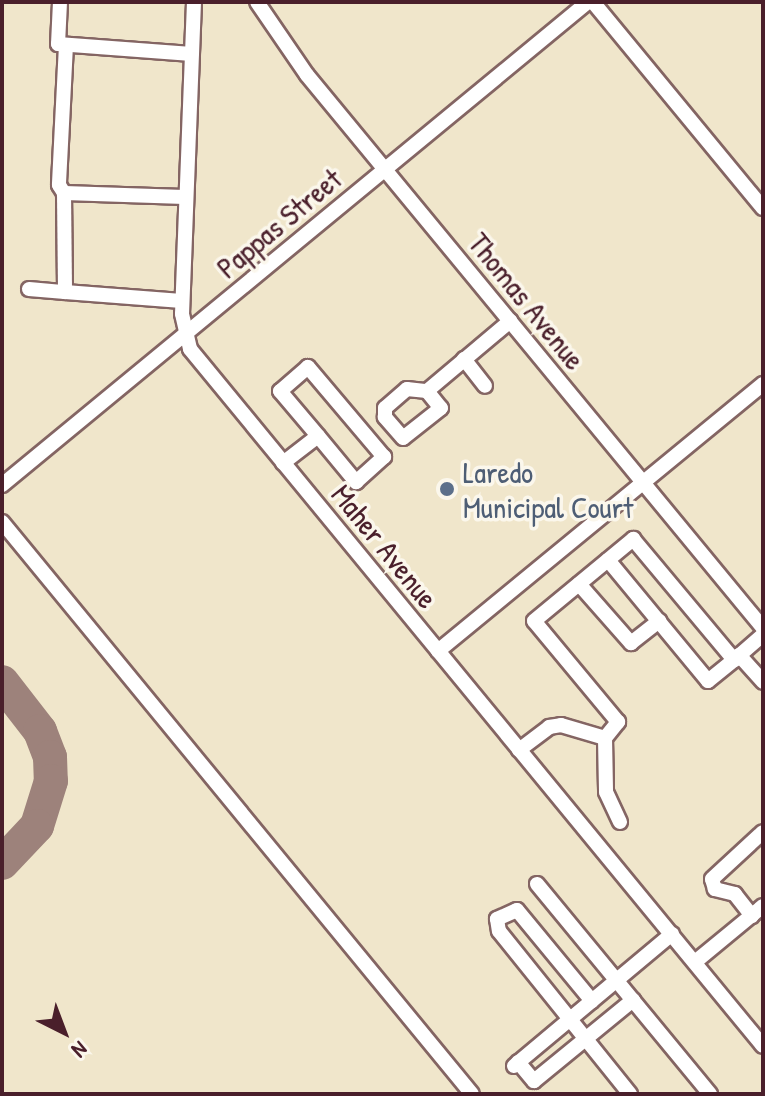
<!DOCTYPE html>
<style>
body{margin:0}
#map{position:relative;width:765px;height:1096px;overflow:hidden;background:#f0e6cb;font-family:"Patrick Hand",sans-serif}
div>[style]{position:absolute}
.taxiway>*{height:34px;margin:-17px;padding:0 17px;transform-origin:17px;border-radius:17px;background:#9d827b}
.roads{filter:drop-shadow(2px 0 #846563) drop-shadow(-2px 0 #846563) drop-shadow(0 2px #846563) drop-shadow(0 -2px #846563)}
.minor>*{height:14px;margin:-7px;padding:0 7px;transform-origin:7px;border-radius:7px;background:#fff}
.dots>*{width:22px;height:22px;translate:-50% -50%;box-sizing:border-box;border:4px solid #fbf7ec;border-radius:50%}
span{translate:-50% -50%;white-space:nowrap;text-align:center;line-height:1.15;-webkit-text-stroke:7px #fbf7ec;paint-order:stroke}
.street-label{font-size:30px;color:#4a1f2b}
.service-label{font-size:30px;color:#4e5e75}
.left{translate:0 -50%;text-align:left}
.frame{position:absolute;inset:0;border:4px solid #4a1f2b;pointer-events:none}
.north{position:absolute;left:24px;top:992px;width:80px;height:80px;-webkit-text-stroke:6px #fbf7ec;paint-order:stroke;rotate:138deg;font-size:22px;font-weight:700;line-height:32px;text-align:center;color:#4a1f2b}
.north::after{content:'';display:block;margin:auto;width:28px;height:36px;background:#4a1f2b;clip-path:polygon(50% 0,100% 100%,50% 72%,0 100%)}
</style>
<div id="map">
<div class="taxiway">
<i style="left:2px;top:682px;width:62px;rotate:52.2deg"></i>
<i style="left:40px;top:731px;width:28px;rotate:69deg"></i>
<i style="left:50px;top:757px;width:24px;rotate:88deg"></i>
<i style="left:51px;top:781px;width:47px;rotate:107.3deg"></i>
<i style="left:37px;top:826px;width:51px;rotate:133.4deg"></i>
</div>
<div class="roads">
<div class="minor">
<i style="left:60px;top:2px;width:42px;rotate:92.7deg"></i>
<i style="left:58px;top:44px;width:134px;rotate:4.3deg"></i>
<i style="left:194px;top:2px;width:312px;rotate:92.2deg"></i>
<i style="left:182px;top:314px;width:36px;rotate:77deg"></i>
<i style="left:190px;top:349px;width:902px;rotate:50.58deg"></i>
<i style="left:257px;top:2px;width:88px;rotate:55.6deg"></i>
<i style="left:307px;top:75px;width:717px;rotate:50.49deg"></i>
<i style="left:593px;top:2px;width:267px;rotate:50.5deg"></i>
<i style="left:66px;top:45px;width:140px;rotate:92.9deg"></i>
<i style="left:59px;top:185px;width:9px;rotate:58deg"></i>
<i style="left:64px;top:193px;width:121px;rotate:1.9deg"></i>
<i style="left:64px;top:193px;width:99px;rotate:89.4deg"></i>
<i style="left:65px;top:292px;width:117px;rotate:4.4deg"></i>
<i style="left:29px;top:289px;width:36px;rotate:5deg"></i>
<i style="left:464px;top:359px;width:34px;rotate:52deg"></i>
<i style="left:407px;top:389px;width:20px;rotate:6deg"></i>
<i style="left:427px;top:391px;width:22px;rotate:51deg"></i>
<i style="left:441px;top:408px;width:48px;rotate:141.7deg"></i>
<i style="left:403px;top:438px;width:28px;rotate:-131deg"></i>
<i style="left:385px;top:417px;width:9px;rotate:-90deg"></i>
<i style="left:385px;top:408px;width:29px;rotate:-41deg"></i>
<i style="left:427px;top:391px;width:109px;rotate:-40.1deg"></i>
<i style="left:283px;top:463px;width:44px;rotate:-37.6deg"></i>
<i style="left:318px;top:436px;width:60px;rotate:50.4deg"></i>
<i style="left:356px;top:482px;width:38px;rotate:-42deg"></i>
<i style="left:384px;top:457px;width:118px;rotate:-130.2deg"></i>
<i style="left:308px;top:367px;width:37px;rotate:139deg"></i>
<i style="left:280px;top:391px;width:59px;rotate:49.8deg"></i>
<i style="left:2px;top:485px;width:759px;rotate:-39.5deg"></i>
<i style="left:2px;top:522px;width:740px;rotate:50.59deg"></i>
<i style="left:608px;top:560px;width:157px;rotate:50.4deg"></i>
<i style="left:708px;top:681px;width:33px;rotate:-39deg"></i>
<i style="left:579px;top:584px;width:79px;rotate:48.6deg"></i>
<i style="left:631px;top:643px;width:36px;rotate:-38deg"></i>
<i style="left:438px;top:651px;width:421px;rotate:-39.4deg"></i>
<i style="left:739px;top:655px;width:36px;rotate:48deg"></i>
<i style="left:605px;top:738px;width:21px;rotate:-51deg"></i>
<i style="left:618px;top:722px;width:131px;rotate:-129.7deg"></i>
<i style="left:534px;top:621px;width:129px;rotate:-39.6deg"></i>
<i style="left:633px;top:539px;width:158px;rotate:50.1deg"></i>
<i style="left:734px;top:660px;width:38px;rotate:-41deg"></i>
<i style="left:519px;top:750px;width:38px;rotate:-37deg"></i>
<i style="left:549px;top:727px;width:12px;rotate:-9deg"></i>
<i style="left:561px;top:725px;width:46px;rotate:16.5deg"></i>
<i style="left:605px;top:738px;width:54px;rotate:88.9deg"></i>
<i style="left:606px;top:792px;width:33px;rotate:65deg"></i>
<i style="left:537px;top:884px;width:272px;rotate:50.5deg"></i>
<i style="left:752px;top:916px;width:28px;rotate:-128deg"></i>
<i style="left:735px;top:894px;width:21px;rotate:-166deg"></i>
<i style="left:715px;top:889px;width:10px;rotate:-107deg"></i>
<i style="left:712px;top:879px;width:69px;rotate:-42.7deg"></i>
<i style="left:695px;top:962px;width:88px;rotate:-39.5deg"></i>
<i style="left:592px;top:1001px;width:118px;rotate:-129.5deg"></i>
<i style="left:517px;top:910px;width:22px;rotate:156deg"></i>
<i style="left:497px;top:919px;width:12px;rotate:81deg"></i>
<i style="left:499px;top:931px;width:209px;rotate:51.2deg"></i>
<i style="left:518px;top:1062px;width:25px;rotate:50deg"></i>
<i style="left:534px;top:1081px;width:128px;rotate:-39.3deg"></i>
<i style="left:514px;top:1066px;width:206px;rotate:-39.9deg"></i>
</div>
</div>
<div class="dots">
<i style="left:447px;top:489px;background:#5c6f8a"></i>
</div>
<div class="street-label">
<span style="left:279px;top:223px;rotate:-40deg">Pappas Street</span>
<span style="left:527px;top:301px;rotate:51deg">Thomas Avenue</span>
<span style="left:385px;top:546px;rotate:51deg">Maher Avenue</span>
</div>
<div class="service-label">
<span class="left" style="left:463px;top:489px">Laredo<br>Municipal Court</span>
</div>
<div class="frame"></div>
<div class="north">N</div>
</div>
